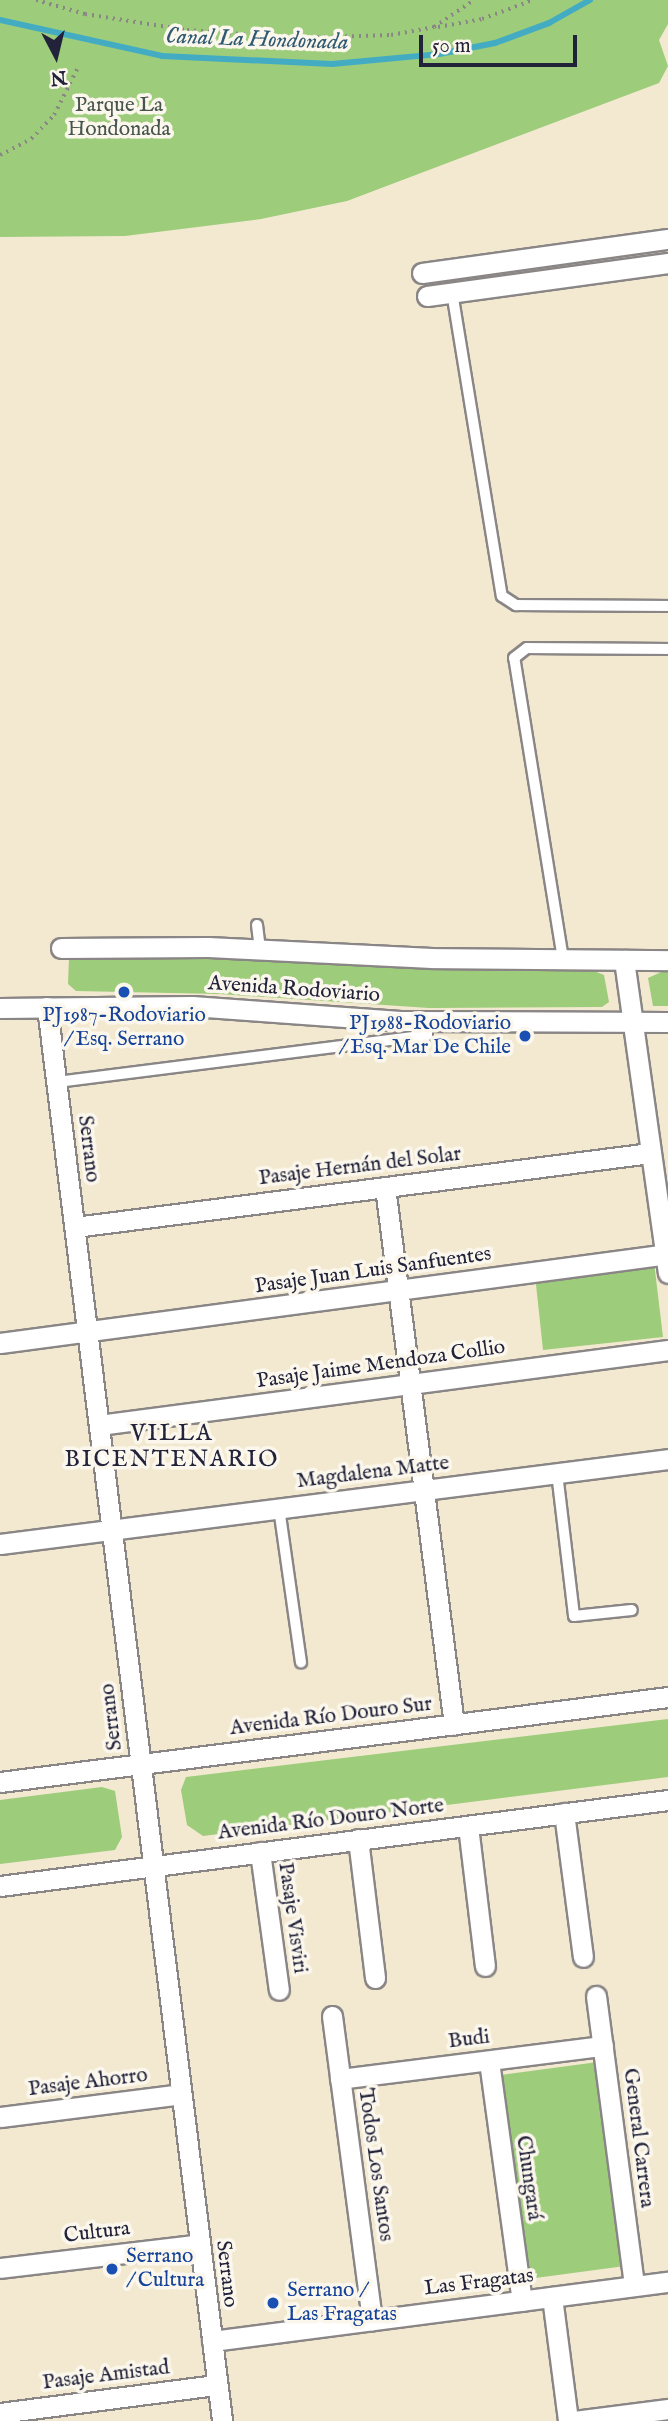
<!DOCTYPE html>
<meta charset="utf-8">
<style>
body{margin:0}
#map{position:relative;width:668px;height:2421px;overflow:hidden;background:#f3e9d1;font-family:"IM FELL English",serif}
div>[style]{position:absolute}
.green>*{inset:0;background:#9dcc7b}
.stream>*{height:6px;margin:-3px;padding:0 3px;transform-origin:3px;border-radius:3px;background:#43acc3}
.path>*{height:3.5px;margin-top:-1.75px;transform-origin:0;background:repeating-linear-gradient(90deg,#8a8686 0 2px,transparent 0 7px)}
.roads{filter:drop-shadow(2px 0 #8a8686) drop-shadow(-2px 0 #8a8686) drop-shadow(0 2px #8a8686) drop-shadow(0 -2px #8a8686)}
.service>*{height:10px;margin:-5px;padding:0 5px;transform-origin:5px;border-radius:5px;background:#fff}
.minor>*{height:19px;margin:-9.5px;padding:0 9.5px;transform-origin:9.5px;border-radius:9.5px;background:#fff}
.dots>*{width:19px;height:19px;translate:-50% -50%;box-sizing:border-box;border:4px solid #fbf7ec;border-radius:50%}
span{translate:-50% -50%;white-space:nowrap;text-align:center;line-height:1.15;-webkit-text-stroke:7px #fbf7ec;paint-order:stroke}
.park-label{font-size:21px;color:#47554e}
.street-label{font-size:21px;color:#22223b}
.transit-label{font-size:21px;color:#164399}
.right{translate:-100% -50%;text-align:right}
.left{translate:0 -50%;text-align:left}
.water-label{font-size:23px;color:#2f5971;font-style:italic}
.neighbourhood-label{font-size:23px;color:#22223b;letter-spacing:2px}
.north{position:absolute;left:21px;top:21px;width:70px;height:70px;-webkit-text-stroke:5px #fbf7ec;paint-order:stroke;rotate:173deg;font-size:19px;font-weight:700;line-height:28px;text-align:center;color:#22223b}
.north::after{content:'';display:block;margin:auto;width:24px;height:32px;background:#22223b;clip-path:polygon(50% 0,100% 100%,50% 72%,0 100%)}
.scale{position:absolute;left:419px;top:35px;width:158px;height:32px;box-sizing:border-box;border:4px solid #22223b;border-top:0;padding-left:9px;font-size:21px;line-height:24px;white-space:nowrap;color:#22223b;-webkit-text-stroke:5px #fbf7ec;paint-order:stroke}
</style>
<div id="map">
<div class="green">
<i style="clip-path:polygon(0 0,668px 0,668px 24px,659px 40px,668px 66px,659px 83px,347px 201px,261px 219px,125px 236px,0 237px)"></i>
<i style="clip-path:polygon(69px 957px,256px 957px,413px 967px,594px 971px,604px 975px,609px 1002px,602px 1007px,429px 1008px,219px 994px,76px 991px,68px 984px)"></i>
<i style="clip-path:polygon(668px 969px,668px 1006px,653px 1006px,648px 978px)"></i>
<i style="clip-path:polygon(654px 1262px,663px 1337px,543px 1350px,535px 1275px)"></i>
<i style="clip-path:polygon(668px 1719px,668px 1777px,203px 1836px,187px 1825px,181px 1790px,186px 1777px)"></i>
<i style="clip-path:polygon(102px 1787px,115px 1791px,122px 1837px,115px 1850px,0 1864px,0 1800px)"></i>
<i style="clip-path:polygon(598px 2062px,625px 2266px,528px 2279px,501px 2075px)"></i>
</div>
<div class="stream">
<i style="left:0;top:20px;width:166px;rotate:12.5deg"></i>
<i style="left:162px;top:56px;width:170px;rotate:2.7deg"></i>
<i style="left:332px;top:64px;width:107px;rotate:-5.3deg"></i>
<i style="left:439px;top:54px;width:57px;rotate:-11.1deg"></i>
<i style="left:495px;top:43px;width:58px;rotate:-20.3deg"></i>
<i style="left:549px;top:23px;width:47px;rotate:-29.3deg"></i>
</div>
<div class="path">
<i style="left:36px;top:0;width:51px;rotate:15.9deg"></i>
<i style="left:85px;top:14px;width:103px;rotate:8.9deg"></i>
<i style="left:187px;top:30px;width:109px;rotate:4.2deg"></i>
<i style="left:296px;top:38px;width:95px;rotate:-1.8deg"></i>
<i style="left:391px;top:35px;width:44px;rotate:-10.5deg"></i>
<i style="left:434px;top:27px;width:48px;rotate:-34deg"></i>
<i style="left:438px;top:27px;width:45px;rotate:-10.3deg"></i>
<i style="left:482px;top:19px;width:54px;rotate:-20.4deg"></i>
<i style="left:0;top:155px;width:35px;rotate:-27deg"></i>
<i style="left:31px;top:139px;width:33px;rotate:-46deg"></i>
<i style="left:54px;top:115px;width:51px;rotate:-63.4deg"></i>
</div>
<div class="roads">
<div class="service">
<i style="left:452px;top:292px;width:308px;rotate:80.7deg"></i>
<i style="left:502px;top:596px;width:17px;rotate:33deg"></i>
<i style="left:516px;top:605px;width:152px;rotate:0.4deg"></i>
<i style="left:257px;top:925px;width:24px;rotate:83deg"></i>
<i style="left:563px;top:959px;width:305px;rotate:-99.2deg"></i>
<i style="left:514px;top:658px;width:16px;rotate:-38deg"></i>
<i style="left:527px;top:648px;width:141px;rotate:0.4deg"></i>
<i style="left:57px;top:1082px;width:373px;rotate:-7.2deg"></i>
<i style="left:427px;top:1035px;width:14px;rotate:-90deg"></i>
<i style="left:557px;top:1473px;width:144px;rotate:83.2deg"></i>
<i style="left:574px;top:1616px;width:58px;rotate:-5.9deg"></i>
<i style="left:279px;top:1508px;width:156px;rotate:81.9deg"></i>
</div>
<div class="minor">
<i style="left:422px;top:273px;width:248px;rotate:-7.9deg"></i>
<i style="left:427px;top:296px;width:243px;rotate:-7.8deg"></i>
<i style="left:61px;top:948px;width:147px;rotate:-0.4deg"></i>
<i style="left:208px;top:947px;width:224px;rotate:2.8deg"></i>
<i style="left:432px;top:958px;width:236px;rotate:0.5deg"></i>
<i style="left:624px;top:960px;width:316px;rotate:82deg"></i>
<i style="left:47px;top:1007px;width:1425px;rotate:82.94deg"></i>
<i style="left:0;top:1008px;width:192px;rotate:-0.6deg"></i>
<i style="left:192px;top:1006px;width:212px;rotate:4.1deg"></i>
<i style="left:403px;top:1021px;width:265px;rotate:0.2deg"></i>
<i style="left:385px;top:1187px;width:542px;rotate:82.69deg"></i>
<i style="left:75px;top:1227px;width:580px;rotate:-7.33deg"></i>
<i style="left:0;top:1343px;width:674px;rotate:-7.59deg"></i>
<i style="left:99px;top:1425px;width:574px;rotate:-7.51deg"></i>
<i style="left:0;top:1544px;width:673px;rotate:-7.25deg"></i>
<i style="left:0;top:1782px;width:673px;rotate:-7.25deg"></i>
<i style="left:564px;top:1813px;width:145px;rotate:82.5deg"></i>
<i style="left:468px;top:1826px;width:141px;rotate:83.1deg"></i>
<i style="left:358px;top:1839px;width:140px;rotate:83deg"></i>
<i style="left:260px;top:1852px;width:139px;rotate:82.2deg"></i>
<i style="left:0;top:1886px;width:674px;rotate:-7.34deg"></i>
<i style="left:596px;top:1996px;width:292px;rotate:82.5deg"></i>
<i style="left:332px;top:2016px;width:307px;rotate:82.5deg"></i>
<i style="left:489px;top:2061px;width:242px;rotate:82.2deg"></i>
<i style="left:340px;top:2079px;width:265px;rotate:-7.2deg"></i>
<i style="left:0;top:2117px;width:182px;rotate:-7.2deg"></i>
<i style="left:0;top:2268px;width:201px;rotate:-6.8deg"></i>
<i style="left:552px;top:2297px;width:125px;rotate:82.6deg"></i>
<i style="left:212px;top:2341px;width:460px;rotate:-7.4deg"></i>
<i style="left:0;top:2413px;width:219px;rotate:-7.4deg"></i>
<i style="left:574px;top:2421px;width:95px;rotate:-7.3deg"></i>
</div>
</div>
<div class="dots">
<i style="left:124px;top:992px;background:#1a4fb4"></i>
<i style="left:525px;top:1036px;background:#1a4fb4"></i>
<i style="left:112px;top:2269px;background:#1a4fb4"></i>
<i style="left:273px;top:2303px;background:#1a4fb4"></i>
</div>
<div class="park-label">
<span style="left:119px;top:118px">Parque La<br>Hondonada</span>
</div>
<div class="street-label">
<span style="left:294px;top:990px;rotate:4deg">Avenida Rodoviario</span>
<span style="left:88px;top:1149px;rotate:83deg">Serrano</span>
<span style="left:360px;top:1167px;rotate:-7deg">Pasaje Hernán del Solar</span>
<span style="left:373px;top:1271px;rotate:-8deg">Pasaje Juan Luis Sanfuentes</span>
<span style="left:381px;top:1365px;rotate:-8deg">Pasaje Jaime Mendoza Collio</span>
<span style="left:373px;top:1473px;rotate:-7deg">Magdalena Matte</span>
<span style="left:112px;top:1717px;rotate:-97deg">Serrano</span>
<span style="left:331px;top:1717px;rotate:-7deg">Avenida Río Douro Sur</span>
<span style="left:331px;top:1820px;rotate:-7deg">Avenida Río Douro Norte</span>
<span style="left:292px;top:1918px;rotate:82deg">Pasaje Visviri</span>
<span style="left:469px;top:2040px;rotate:-7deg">Budi</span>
<span style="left:88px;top:2083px;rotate:-7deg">Pasaje Ahorro</span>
<span style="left:638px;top:2138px;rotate:83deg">General Carrera</span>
<span style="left:375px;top:2165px;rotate:82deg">Todos Los Santos</span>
<span style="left:528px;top:2178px;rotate:82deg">Chungará</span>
<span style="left:97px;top:2233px;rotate:-7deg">Cultura</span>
<span style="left:226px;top:2274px;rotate:83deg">Serrano</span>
<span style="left:479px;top:2283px;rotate:-7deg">Las Fragatas</span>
<span style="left:106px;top:2376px;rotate:-7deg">Pasaje Amistad</span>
</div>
<div class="transit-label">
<span style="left:124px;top:1028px">PJ1987-Rodoviario<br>/ Esq. Serrano</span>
<span class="right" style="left:511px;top:1036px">PJ1988-Rodoviario<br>/ Esq. Mar De Chile</span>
<span class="left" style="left:126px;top:2269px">Serrano<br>/ Cultura</span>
<span class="left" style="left:287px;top:2303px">Serrano /<br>Las Fragatas</span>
</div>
<div class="water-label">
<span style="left:257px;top:40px;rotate:2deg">Canal La Hondonada</span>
</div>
<div class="neighbourhood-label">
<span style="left:172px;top:1447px">VILLA<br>BICENTENARIO</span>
</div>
<div class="north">N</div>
<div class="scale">50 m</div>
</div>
